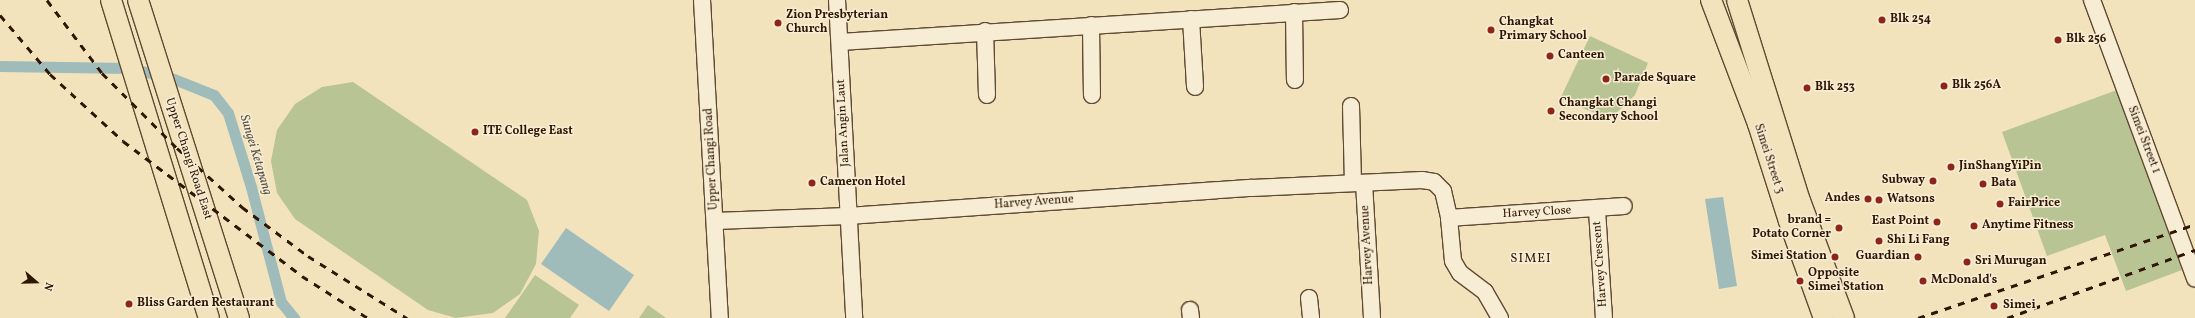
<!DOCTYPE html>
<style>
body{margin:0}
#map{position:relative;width:2195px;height:318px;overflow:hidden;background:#f2e3bd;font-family:Vollkorn,serif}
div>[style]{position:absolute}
.green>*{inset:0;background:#b8c493}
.water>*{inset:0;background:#9fbcbb}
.canal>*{height:11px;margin:-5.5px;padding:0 5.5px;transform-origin:5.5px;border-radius:5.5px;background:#9fbcbb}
.roads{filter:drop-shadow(1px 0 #604931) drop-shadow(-1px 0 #604931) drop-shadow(0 1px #604931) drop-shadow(0 -1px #604931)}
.minor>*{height:16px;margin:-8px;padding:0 8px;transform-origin:8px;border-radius:8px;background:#f7edd4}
.major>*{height:20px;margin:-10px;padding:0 10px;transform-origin:10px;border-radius:10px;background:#f2e3bd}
.rail>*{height:3px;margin-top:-1.5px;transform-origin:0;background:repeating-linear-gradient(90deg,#2f1602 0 7px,transparent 0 14px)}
.dots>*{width:11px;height:11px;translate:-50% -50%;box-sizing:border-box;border:2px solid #f7edd4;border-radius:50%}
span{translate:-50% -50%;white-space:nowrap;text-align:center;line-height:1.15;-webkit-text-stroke:3px #f7edd4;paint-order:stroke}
.poi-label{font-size:12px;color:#2f1602;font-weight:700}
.left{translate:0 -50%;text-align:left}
.right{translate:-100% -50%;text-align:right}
.street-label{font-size:12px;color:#2f1602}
.water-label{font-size:13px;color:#565043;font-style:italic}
.neighbourhood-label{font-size:13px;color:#2f1602;letter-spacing:1px}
.north{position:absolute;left:16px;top:262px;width:40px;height:40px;-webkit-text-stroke:3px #f7edd4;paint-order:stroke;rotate:110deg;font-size:11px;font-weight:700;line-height:16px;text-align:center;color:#2f1602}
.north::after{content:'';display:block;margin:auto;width:14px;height:18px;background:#2f1602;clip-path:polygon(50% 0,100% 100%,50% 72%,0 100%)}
</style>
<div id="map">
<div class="green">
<i style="clip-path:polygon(1590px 36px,1648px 63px,1635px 95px,1610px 119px,1560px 99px)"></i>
<i style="clip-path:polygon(353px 82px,527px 200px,539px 231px,536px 264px,520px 294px,493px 313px,456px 318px,428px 310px,295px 219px,277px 193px,271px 161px,277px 130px,295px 104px,322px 87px)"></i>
<i style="clip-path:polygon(2117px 90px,2182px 270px,2126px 291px,2105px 235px,2047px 256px,2002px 132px)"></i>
<i style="clip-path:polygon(535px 275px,579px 305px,570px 318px,505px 318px)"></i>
<i style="clip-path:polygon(648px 305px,666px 318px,639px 318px)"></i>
</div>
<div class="water">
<i style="clip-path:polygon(1723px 197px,1737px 286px,1719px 289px,1705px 199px)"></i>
<i style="clip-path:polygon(566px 228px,634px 275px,609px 311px,541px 264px)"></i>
</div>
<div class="canal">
<i style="left:0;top:66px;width:128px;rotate:0.9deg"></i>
<i style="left:128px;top:68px;width:42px;rotate:12.4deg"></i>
<i style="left:169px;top:77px;width:48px;rotate:21.8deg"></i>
<i style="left:214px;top:95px;width:23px;rotate:52deg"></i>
<i style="left:228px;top:113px;width:77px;rotate:72.7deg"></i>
<i style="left:251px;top:187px;width:119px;rotate:75.4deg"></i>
<i style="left:281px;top:302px;width:21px;rotate:51deg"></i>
</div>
<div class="roads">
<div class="minor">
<i style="left:702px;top:0;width:319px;rotate:86.8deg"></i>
<i style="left:837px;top:0;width:318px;rotate:86.9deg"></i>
<i style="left:2092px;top:0;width:297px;rotate:69.7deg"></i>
<i style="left:1294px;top:12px;width:68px;rotate:89.2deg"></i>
<i style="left:1191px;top:19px;width:68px;rotate:86.6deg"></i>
<i style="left:1091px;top:25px;width:70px;rotate:89.2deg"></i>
<i style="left:985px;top:31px;width:64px;rotate:88.2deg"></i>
<i style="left:840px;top:42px;width:501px;rotate:-3.66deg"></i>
<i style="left:1351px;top:106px;width:76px;rotate:88.5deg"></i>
<i style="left:1364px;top:183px;width:135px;rotate:86.6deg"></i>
<i style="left:1597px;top:210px;width:108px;rotate:86.3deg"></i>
<i style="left:1449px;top:218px;width:175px;rotate:-3.9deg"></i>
<i style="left:715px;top:221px;width:133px;rotate:-2.2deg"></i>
<i style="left:848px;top:216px;width:405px;rotate:-4deg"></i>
<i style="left:1252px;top:188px;width:170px;rotate:-2.7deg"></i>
<i style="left:1422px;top:180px;width:12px;rotate:9deg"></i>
<i style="left:1434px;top:182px;width:13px;rotate:45deg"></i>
<i style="left:1443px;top:191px;width:28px;rotate:77deg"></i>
<i style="left:1449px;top:218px;width:43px;rotate:84.7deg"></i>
<i style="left:1453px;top:261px;width:14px;rotate:60deg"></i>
<i style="left:1460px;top:273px;width:31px;rotate:37deg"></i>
<i style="left:1485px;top:292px;width:30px;rotate:60deg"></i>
<i style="left:1309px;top:298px;width:20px;rotate:84deg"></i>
<i style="left:1190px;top:310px;width:8px;rotate:83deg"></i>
</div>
<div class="major">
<i style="left:111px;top:0;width:333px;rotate:72.9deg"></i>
<i style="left:138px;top:0;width:334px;rotate:72.4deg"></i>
<i style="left:1711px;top:0;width:133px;rotate:69.2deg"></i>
<i style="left:1758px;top:124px;width:102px;rotate:72.3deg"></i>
<i style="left:1789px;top:221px;width:103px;rotate:70.2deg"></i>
<i style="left:1737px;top:0;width:211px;rotate:72.6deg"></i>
<i style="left:1800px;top:201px;width:125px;rotate:69.4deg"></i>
</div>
</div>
<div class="rail">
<i style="left:47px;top:0;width:91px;rotate:53deg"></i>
<i style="left:102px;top:73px;width:106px;rotate:45deg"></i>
<i style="left:177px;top:148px;width:88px;rotate:42.2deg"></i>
<i style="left:242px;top:207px;width:82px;rotate:36.6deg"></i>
<i style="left:308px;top:256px;width:117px;rotate:32.1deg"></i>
<i style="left:0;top:15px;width:77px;rotate:49.7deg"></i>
<i style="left:50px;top:74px;width:99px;rotate:42.5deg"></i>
<i style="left:123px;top:141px;width:224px;rotate:37deg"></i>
<i style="left:302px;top:276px;width:78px;rotate:32.5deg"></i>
<i style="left:1918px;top:318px;width:293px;rotate:-18.7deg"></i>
<i style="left:2007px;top:318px;width:200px;rotate:-19.9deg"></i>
</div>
<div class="dots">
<i style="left:1882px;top:20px;background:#8f2418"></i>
<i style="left:778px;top:23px;background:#8f2418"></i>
<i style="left:1491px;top:30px;background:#8f2418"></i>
<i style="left:2058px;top:40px;background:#8f2418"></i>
<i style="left:1550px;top:56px;background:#8f2418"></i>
<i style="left:1606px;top:79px;background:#8f2418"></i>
<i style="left:1944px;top:86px;background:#8f2418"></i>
<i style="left:1807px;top:88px;background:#8f2418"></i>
<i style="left:1551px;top:111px;background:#8f2418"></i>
<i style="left:475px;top:132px;background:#8f2418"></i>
<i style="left:1951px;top:167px;background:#8f2418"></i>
<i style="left:1933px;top:181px;background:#8f2418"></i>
<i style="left:812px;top:183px;background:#8f2418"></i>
<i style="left:1983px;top:184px;background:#8f2418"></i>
<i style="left:1868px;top:199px;background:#8f2418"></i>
<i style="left:1879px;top:200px;background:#8f2418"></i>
<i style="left:2000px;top:204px;background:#8f2418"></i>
<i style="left:1937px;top:222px;background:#8f2418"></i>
<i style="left:1974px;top:226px;background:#8f2418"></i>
<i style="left:1839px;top:228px;background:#8f2418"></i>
<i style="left:1879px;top:241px;background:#8f2418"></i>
<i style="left:1835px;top:257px;background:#8f2418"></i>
<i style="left:1918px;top:257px;background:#8f2418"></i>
<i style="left:1967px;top:262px;background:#8f2418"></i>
<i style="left:1800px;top:281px;background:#8f2418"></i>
<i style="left:1923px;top:281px;background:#8f2418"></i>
<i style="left:129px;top:304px;background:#8f2418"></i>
<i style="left:1994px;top:306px;background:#8f2418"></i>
</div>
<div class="poi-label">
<span class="left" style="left:786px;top:23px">Zion Presbyterian<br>Church</span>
<span class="left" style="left:1890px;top:20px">Blk 254</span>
<span class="left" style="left:1499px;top:30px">Changkat<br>Primary School</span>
<span class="left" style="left:2066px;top:40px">Blk 256</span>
<span class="left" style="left:1558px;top:56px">Canteen</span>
<span class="left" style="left:1614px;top:79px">Parade Square</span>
<span class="left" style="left:1952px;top:86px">Blk 256A</span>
<span class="left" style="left:1815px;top:88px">Blk 253</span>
<span class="left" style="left:1559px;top:111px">Changkat Changi<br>Secondary School</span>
<span class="left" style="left:483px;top:132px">ITE College East</span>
<span class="left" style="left:1959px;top:167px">JinShangYiPin</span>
<span class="right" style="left:1925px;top:181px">Subway</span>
<span class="left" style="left:820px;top:183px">Cameron Hotel</span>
<span class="left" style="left:1991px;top:184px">Bata</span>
<span class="right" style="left:1860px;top:199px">Andes</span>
<span class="left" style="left:1887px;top:200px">Watsons</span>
<span class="left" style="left:2008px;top:204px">FairPrice</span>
<span class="right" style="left:1831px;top:228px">brand =<br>Potato Corner</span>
<span class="right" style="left:1929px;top:222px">East Point</span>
<span class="left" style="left:1982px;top:226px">Anytime Fitness</span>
<span class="left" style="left:1887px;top:241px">Shi Li Fang</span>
<span class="right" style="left:1827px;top:257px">Simei Station</span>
<span class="right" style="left:1910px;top:257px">Guardian</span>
<span class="left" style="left:1975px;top:262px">Sri Murugan</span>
<span class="left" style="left:1808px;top:281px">Opposite<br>Simei Station</span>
<span class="left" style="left:1931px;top:281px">McDonald's</span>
<span class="left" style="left:137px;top:304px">Bliss Garden Restaurant</span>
<span class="left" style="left:2003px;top:306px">Simei</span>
</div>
<div class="street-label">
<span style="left:844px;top:123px;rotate:-93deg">Jalan Angin Laut</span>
<span style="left:2143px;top:140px;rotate:69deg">Simei Street 1</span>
<span style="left:188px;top:159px;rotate:72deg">Upper Changi Road East</span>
<span style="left:712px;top:159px;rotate:-93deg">Upper Changi Road</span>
<span style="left:1768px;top:159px;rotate:72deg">Simei Street 3</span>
<span style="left:1034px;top:203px;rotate:-4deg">Harvey Avenue</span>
<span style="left:1537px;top:213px;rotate:-3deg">Harvey Close</span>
<span style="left:1368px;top:245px;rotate:-93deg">Harvey Avenue</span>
<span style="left:1601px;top:264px;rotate:-94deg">Harvey Crescent</span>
</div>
<div class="water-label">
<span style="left:255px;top:155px;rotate:73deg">Sungei Ketapang</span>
</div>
<div class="neighbourhood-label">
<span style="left:1531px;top:259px">SIMEI</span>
</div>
<div class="north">N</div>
</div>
